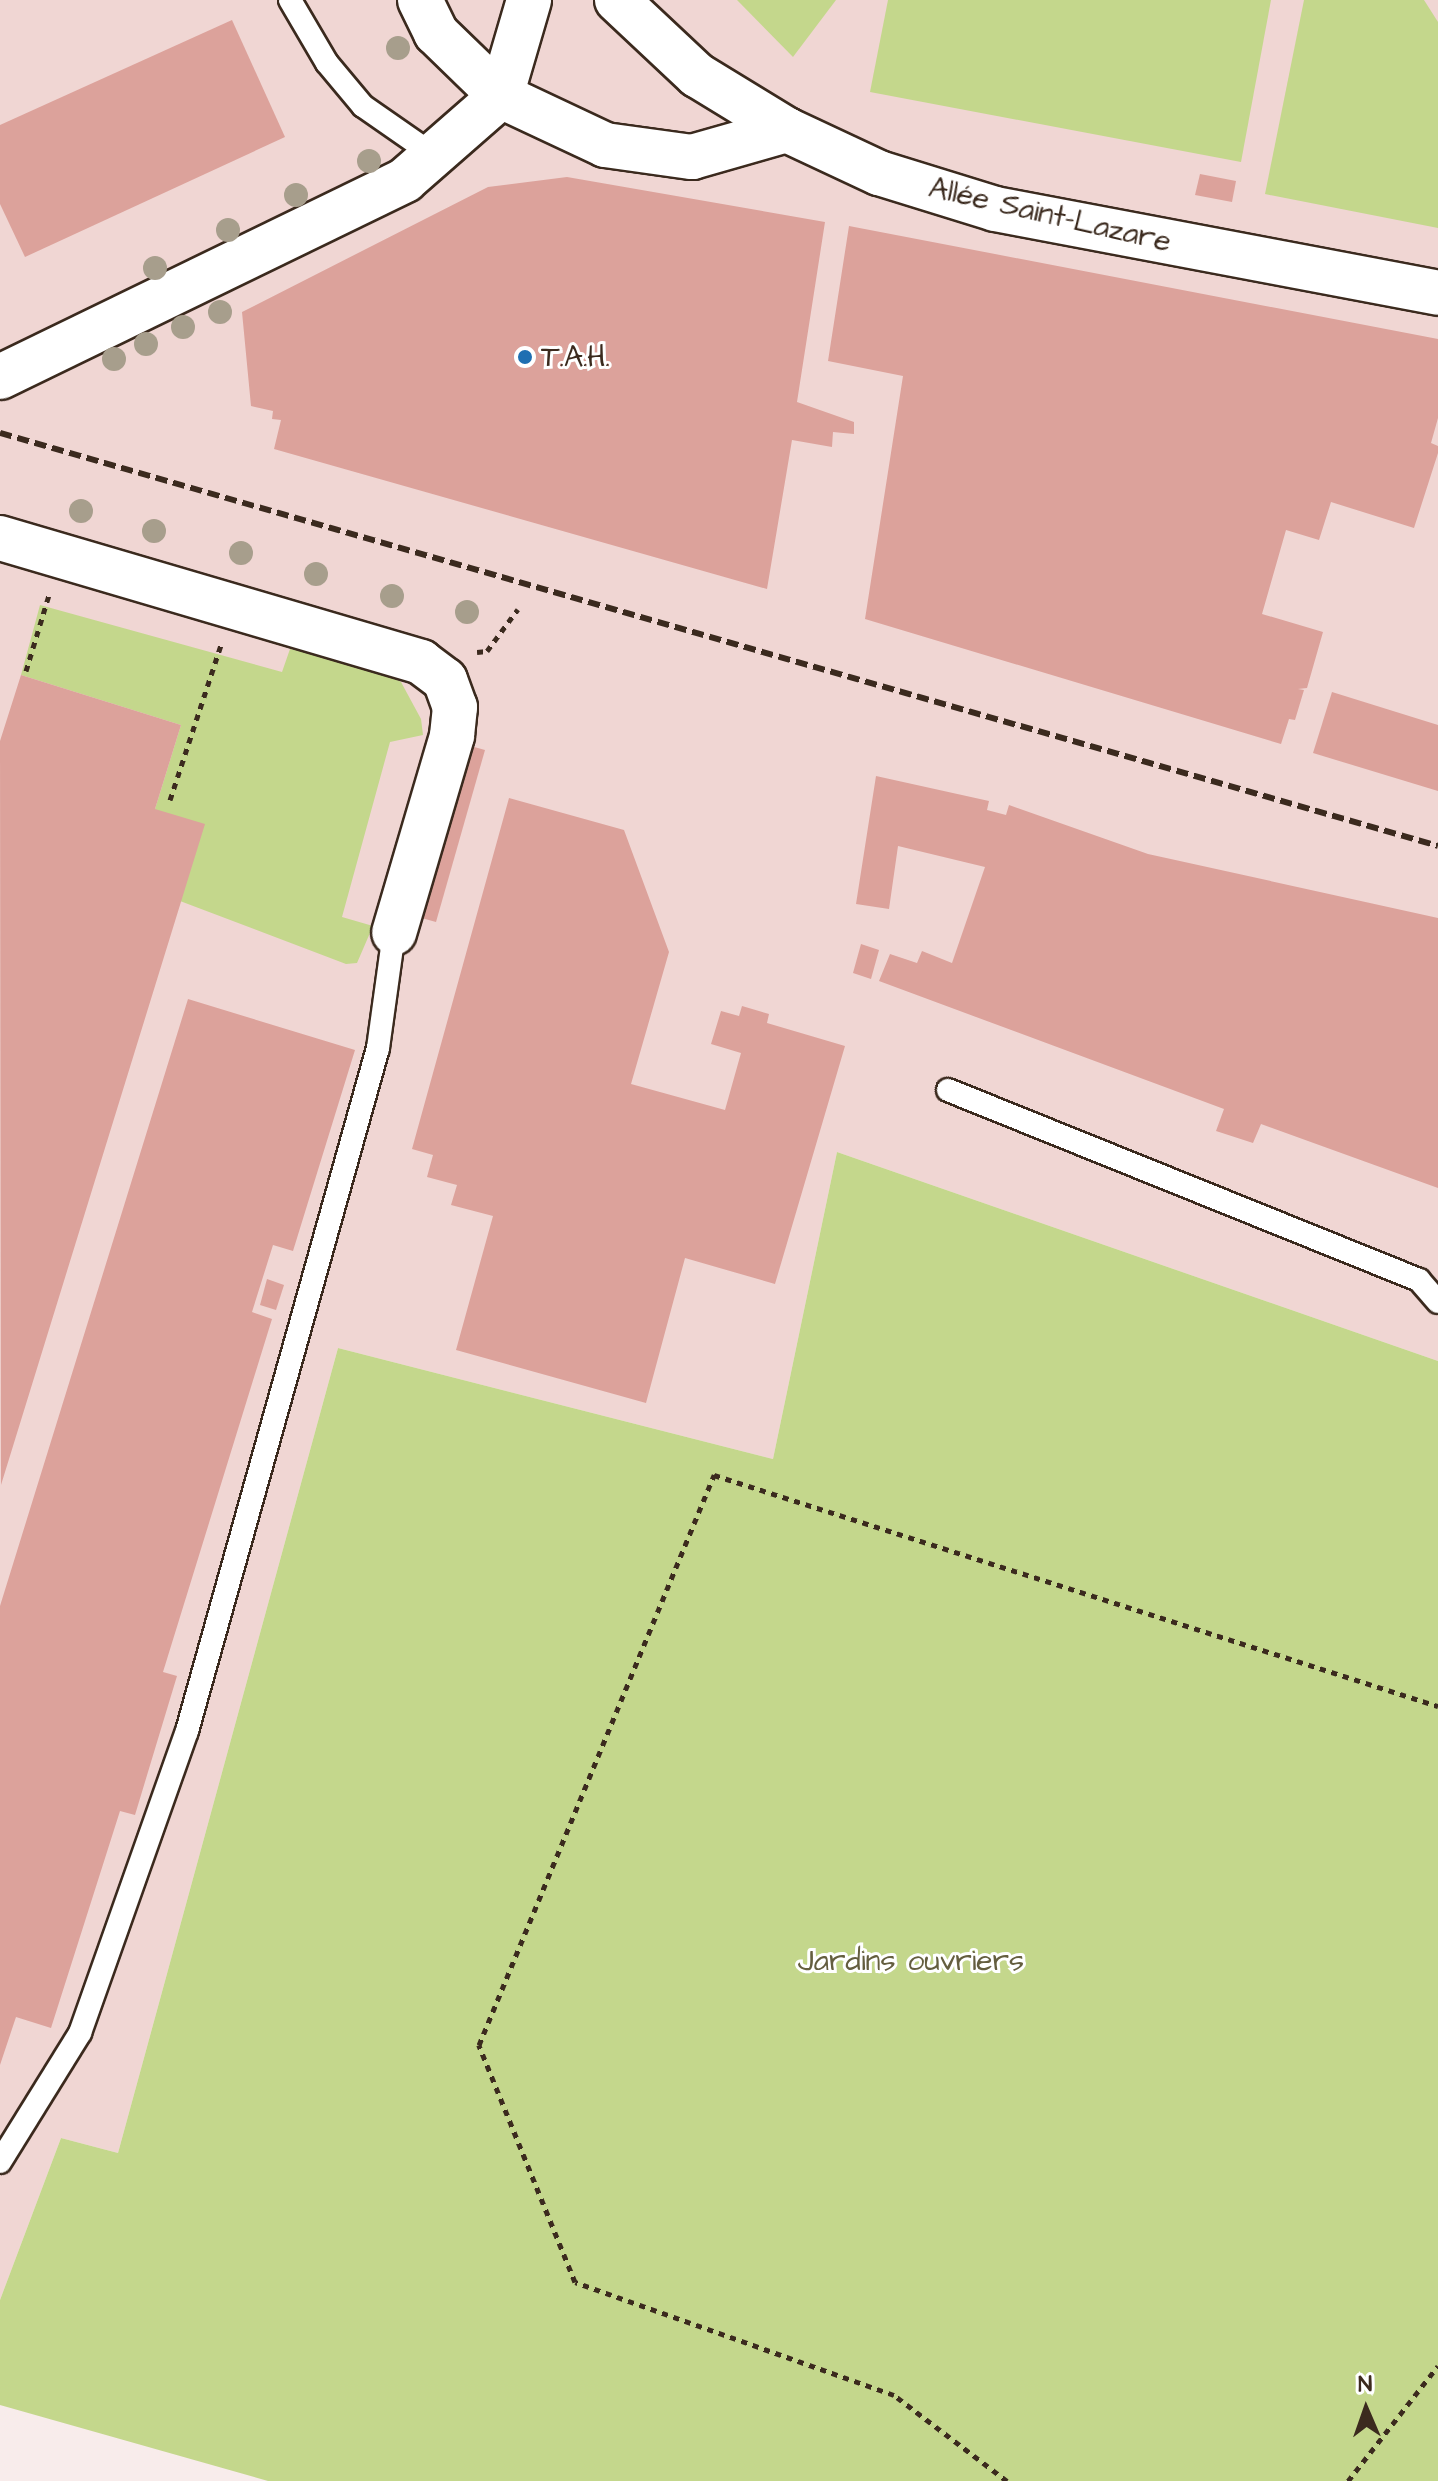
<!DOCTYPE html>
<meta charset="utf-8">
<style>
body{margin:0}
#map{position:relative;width:1438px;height:2481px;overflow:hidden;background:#f8eceb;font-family:"Architects Daughter",sans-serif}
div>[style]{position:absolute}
.built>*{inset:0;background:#f0d6d3}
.green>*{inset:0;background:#c4d78c}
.building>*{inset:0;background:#dca29b}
.path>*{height:5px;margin-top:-2.5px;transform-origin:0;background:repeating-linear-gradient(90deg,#3b2a1e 0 6px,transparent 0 12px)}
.roads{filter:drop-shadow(2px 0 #3b2a1e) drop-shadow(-2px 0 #3b2a1e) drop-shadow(0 2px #3b2a1e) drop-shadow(0 -2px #3b2a1e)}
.service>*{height:22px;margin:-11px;padding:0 11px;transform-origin:11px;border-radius:11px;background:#fff}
.minor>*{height:44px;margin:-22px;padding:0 22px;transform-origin:22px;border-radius:22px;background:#fff}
.rail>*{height:6px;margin-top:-3px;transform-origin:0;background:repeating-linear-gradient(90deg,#3b2a1e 0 12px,transparent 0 18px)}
.trees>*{width:24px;height:24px;margin:-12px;border-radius:50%;background:#a79e8c}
.dots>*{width:22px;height:22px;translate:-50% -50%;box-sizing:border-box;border:4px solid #fff;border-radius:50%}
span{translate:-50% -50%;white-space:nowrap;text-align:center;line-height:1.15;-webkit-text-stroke:6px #fff;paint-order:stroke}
.street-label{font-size:30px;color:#3b2a1e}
.poi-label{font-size:30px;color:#3b2a1e}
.left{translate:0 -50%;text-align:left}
.park-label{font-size:30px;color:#645e3f}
.north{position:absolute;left:1326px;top:2369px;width:80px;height:80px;-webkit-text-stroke:6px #fff;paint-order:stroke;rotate:358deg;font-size:22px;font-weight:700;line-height:32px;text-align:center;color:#3b2a1e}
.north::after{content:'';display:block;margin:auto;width:28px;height:36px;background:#3b2a1e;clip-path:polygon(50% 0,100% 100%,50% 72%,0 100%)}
</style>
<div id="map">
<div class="built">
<i style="clip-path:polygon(0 0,1438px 0,1438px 1361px,837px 1152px,773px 1459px,338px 1348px,118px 2153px,61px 2138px,0 2300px)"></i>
</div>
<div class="green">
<i style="clip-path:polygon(737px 0,836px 0,793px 57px)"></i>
<i style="clip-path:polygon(888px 0,1271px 0,1241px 162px,870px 92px)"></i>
<i style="clip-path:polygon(1304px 0,1424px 0,1438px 22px,1438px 228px,1265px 194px)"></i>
<i style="clip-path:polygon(40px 605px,282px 672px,290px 649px,306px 652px,307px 645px,370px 665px,401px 682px,421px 719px,423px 735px,390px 742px,342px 917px,373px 926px,357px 963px,346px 964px,180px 901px,155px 809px,181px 725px,21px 675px)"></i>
<i style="clip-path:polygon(837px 1152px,1438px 1361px,1438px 2481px,268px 2481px,0 2405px,0 2300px,61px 2138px,118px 2153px,338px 1348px,773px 1459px)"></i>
</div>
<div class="building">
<i style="clip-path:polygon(232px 20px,285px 137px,25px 257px,0 204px,0 125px)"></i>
<i style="clip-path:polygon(1200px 174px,1236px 181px,1232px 202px,1195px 195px)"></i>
<i style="clip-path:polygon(567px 177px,825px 222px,797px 402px,854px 422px,854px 434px,833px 432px,832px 447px,792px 440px,767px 589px,274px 449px,281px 420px,272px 419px,273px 411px,251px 406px,242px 312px,488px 187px)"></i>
<i style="clip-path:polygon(849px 226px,1438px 339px,1438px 418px,1431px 443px,1438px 446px,1438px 453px,1414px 528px,1331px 502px,1319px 540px,1286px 530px,1262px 614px,1323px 632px,1307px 688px,1298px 689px,1304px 690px,1295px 720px,1289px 719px,1281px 744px,865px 619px,903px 376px,828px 361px)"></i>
<i style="clip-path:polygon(21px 675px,181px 725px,155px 809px,205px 824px,1px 1485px,0 741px)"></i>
<i style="clip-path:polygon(1332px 692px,1438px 725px,1438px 791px,1313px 753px)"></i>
<i style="clip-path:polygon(467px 745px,485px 750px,436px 922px,418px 917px)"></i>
<i style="clip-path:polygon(876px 776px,989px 801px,987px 810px,1006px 815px,1009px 805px,1148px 854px,1438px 918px,1438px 1188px,1261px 1124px,1253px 1143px,1216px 1131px,1224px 1109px,879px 981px,890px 954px,917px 963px,922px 951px,952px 963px,985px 867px,898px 846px,889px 909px,856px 904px)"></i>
<i style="clip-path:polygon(509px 798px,624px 830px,669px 952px,631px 1084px,725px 1110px,741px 1053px,711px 1044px,721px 1011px,739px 1016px,742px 1006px,769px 1014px,767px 1023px,845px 1046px,775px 1284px,685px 1258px,646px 1403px,456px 1350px,493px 1216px,451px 1205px,457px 1185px,427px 1177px,433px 1155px,412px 1149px)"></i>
<i style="clip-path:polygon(861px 944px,879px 950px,871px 979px,853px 973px)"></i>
<i style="clip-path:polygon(188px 999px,355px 1050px,293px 1251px,273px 1245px,252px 1312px,272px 1319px,163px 1672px,177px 1676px,135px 1815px,120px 1811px,51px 2028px,16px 2017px,0 2065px,0 1606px)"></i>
<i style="clip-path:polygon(267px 1279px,284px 1285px,276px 1310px,260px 1305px)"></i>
</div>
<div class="path">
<i style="left:477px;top:652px;width:10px;rotate:-6deg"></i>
<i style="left:487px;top:651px;width:52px;rotate:-53.6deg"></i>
<i style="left:26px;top:671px;width:79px;rotate:-73.2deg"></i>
<i style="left:170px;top:800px;width:163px;rotate:-71.8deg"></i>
<i style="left:1007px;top:2481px;width:142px;rotate:-142.7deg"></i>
<i style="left:894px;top:2395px;width:338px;rotate:-160.5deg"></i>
<i style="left:575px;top:2282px;width:256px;rotate:-112.1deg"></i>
<i style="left:479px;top:2045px;width:617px;rotate:-67.59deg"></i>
<i style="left:714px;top:1475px;width:760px;rotate:17.7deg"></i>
<i style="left:1348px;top:2481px;width:146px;rotate:-52deg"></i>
</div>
<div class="roads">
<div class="service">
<i style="left:290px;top:0;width:73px;rotate:59.6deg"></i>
<i style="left:327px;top:63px;width:56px;rotate:50.1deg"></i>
<i style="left:363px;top:106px;width:88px;rotate:34.8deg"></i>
<i style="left:948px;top:1090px;width:508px;rotate:21.97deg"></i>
<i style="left:1419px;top:1280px;width:29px;rotate:49deg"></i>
<i style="left:0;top:2162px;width:152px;rotate:-58.2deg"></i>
<i style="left:80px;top:2033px;width:320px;rotate:-70.5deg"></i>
<i style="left:187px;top:1731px;width:709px;rotate:-74.38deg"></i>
<i style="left:378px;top:1048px;width:116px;rotate:-82.1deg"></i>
</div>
<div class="minor">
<i style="left:420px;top:0;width:37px;rotate:64deg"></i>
<i style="left:436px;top:33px;width:91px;rotate:44.1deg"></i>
<i style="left:501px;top:96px;width:115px;rotate:25.2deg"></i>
<i style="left:605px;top:145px;width:88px;rotate:7.9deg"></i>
<i style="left:692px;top:157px;width:99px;rotate:-15.9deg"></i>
<i style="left:617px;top:0;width:110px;rotate:43.2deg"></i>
<i style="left:697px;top:75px;width:105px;rotate:31.4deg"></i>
<i style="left:787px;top:130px;width:102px;rotate:25.1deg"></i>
<i style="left:879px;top:173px;width:121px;rotate:17.2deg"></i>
<i style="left:995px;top:209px;width:451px;rotate:10.7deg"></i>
<i style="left:0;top:377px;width:450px;rotate:-25.9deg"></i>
<i style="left:405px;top:180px;width:128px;rotate:-41.2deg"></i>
<i style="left:501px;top:96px;width:100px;rotate:-73.7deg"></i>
<i style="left:0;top:538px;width:439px;rotate:16.4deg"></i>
<i style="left:421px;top:662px;width:30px;rotate:37deg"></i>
<i style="left:445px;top:680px;width:29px;rotate:70deg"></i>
<i style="left:455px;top:707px;width:29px;rotate:96deg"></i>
<i style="left:452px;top:736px;width:205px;rotate:106.4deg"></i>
</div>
</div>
<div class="rail">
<i style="left:0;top:433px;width:1496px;rotate:16.02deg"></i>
</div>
<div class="trees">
<i style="left:398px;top:48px"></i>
<i style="left:369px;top:161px"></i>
<i style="left:296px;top:195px"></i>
<i style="left:228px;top:230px"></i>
<i style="left:155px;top:268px"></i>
<i style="left:220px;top:312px"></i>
<i style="left:183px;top:327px"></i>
<i style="left:146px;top:344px"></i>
<i style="left:114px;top:359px"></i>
<i style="left:81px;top:511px"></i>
<i style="left:154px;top:531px"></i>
<i style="left:241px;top:553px"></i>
<i style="left:316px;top:574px"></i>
<i style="left:392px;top:596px"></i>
<i style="left:467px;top:612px"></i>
</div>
<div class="dots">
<i style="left:525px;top:357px;background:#1f6fb2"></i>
</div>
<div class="street-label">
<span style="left:1050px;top:215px;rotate:13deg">Allée Saint-Lazare</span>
</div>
<div class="poi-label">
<span class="left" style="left:541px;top:357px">T.A.H.</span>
</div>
<div class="park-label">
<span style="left:911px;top:1961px">Jardins ouvriers</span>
</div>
<div class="north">N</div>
</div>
